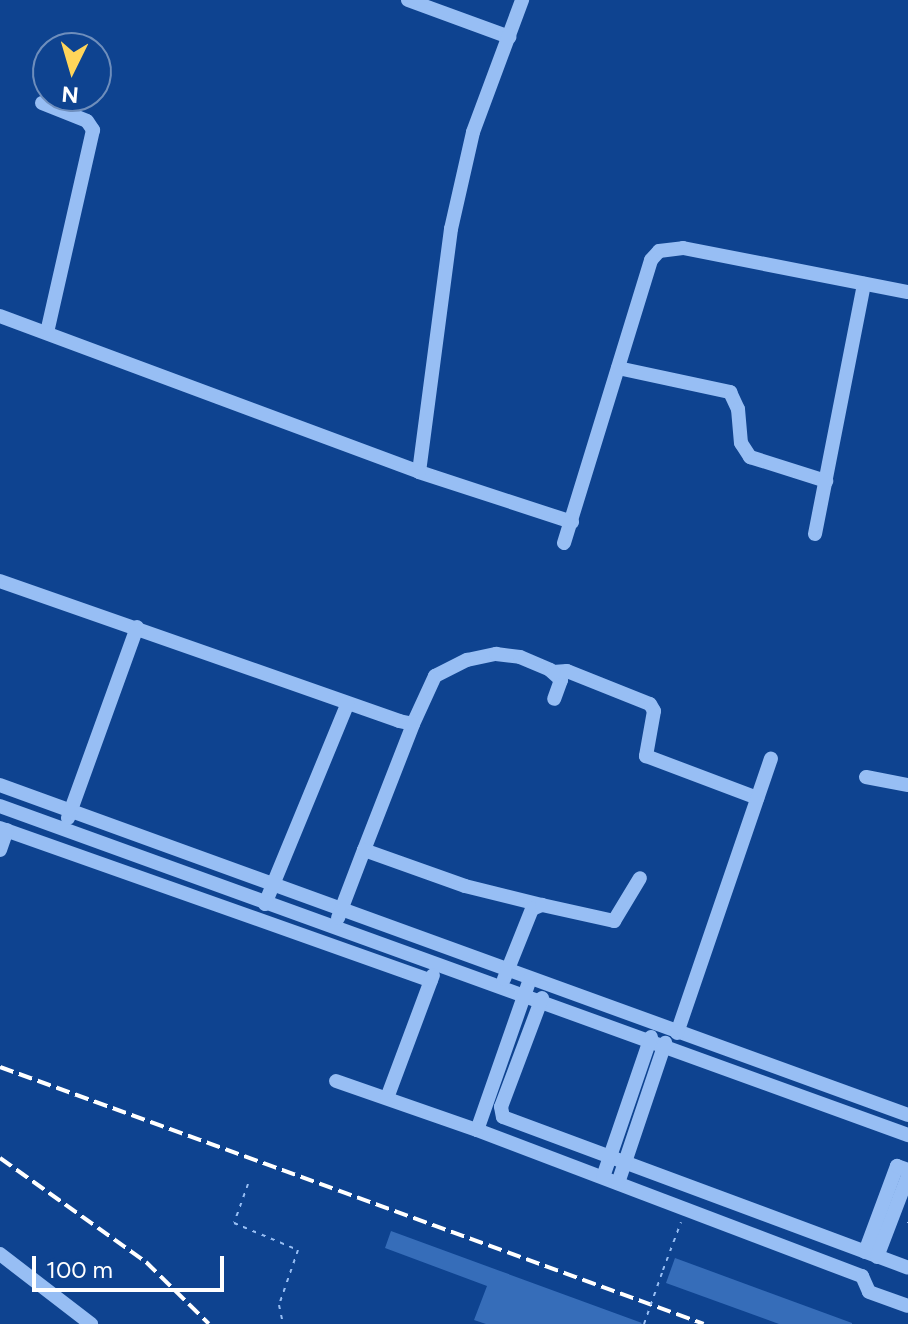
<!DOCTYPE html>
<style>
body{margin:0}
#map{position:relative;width:908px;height:1324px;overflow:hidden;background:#0e4390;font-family:Figtree,sans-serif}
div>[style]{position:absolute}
.building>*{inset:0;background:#366db9}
.path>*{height:2px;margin-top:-1px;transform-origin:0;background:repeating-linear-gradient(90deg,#97bef4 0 4px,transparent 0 10px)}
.minor>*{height:14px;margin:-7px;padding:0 7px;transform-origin:7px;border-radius:7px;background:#97bef4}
.rail>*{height:4px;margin-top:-2px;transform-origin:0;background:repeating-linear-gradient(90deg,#fff 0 14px,transparent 0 20px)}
.path-bridge>*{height:2px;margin-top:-1px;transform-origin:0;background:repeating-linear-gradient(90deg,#97bef4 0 4px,transparent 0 10px)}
span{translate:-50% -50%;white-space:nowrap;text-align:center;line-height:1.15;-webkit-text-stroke:6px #0e4390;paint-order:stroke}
.north{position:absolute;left:32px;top:32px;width:80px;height:80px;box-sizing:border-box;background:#0e4390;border:2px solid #6e8ebc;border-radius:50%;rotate:185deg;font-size:22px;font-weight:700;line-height:32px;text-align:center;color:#fff}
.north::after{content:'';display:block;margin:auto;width:28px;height:36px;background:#ffd55a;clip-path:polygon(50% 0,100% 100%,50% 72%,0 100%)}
.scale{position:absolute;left:32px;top:1256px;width:192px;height:36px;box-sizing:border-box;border:4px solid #fff;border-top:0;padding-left:10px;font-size:24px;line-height:28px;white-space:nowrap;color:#fff;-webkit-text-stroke:6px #0e4390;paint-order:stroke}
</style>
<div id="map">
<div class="building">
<i style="clip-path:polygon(391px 1231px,642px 1323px,641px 1324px,486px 1324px,474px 1320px,487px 1286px,385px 1248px)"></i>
<i style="clip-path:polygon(675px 1258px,852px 1323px,852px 1324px,779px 1324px,666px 1283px)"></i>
</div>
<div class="path">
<i style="left:248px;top:1184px;width:41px;rotate:109.7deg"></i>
<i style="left:234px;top:1223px;width:69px;rotate:22.9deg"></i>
<i style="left:298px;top:1250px;width:58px;rotate:109.1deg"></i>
<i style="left:279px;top:1305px;width:19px;rotate:78deg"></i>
<i style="left:908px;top:1222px;width:1px;rotate:90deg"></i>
<i style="left:663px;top:1270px;width:51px;rotate:-69.4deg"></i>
</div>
<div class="minor">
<i style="left:408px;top:0;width:108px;rotate:20.1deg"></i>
<i style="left:42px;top:103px;width:48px;rotate:21.8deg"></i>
<i style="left:87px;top:121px;width:11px;rotate:56deg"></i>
<i style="left:93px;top:130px;width:207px;rotate:102.8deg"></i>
<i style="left:0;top:316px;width:447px;rotate:20.4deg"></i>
<i style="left:419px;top:472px;width:161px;rotate:18.1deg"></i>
<i style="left:618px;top:368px;width:115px;rotate:12.1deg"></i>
<i style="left:730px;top:392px;width:19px;rotate:65deg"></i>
<i style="left:738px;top:409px;width:34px;rotate:85deg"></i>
<i style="left:741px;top:443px;width:17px;rotate:57deg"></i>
<i style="left:750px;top:457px;width:80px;rotate:17.5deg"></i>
<i style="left:419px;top:472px;width:245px;rotate:-82.5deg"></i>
<i style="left:451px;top:229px;width:99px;rotate:-77.2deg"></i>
<i style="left:473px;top:132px;width:141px;rotate:-69.6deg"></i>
<i style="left:815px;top:534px;width:255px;rotate:-78.9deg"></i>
<i style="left:564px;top:543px;width:296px;rotate:-72.9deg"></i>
<i style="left:651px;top:260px;width:12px;rotate:-48deg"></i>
<i style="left:659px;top:251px;width:24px;rotate:-7deg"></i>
<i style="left:683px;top:248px;width:229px;rotate:11.1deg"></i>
<i style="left:0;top:581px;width:423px;rotate:19.3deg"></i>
<i style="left:399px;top:721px;width:14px;rotate:12deg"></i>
<i style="left:413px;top:724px;width:53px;rotate:-65.4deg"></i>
<i style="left:435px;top:676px;width:36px;rotate:-27deg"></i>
<i style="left:467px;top:660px;width:30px;rotate:-12deg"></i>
<i style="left:496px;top:654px;width:24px;rotate:7deg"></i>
<i style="left:520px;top:657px;width:33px;rotate:23deg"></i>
<i style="left:550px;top:670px;width:15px;rotate:42deg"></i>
<i style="left:561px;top:680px;width:20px;rotate:110deg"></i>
<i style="left:553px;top:672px;width:14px;rotate:-4deg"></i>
<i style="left:567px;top:671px;width:89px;rotate:21.7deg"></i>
<i style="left:650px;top:704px;width:8px;rotate:60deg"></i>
<i style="left:654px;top:711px;width:46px;rotate:100.1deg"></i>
<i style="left:646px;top:756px;width:119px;rotate:20.7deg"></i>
<i style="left:866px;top:777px;width:43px;rotate:10.8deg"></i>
<i style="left:0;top:785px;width:966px;rotate:19.97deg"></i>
<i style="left:0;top:806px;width:966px;rotate:19.92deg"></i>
<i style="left:68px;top:818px;width:203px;rotate:-70.1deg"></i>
<i style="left:0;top:828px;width:457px;rotate:19.5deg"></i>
<i style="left:0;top:850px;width:21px;rotate:-71deg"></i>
<i style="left:364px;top:850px;width:135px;rotate:-68.7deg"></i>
<i style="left:265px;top:904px;width:217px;rotate:-67.6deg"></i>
<i style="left:338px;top:918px;width:73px;rotate:-69.1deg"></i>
<i style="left:364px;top:850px;width:107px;rotate:19.6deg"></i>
<i style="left:465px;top:886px;width:79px;rotate:13.9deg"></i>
<i style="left:504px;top:979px;width:75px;rotate:-68.2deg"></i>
<i style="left:532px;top:909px;width:11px;rotate:-22deg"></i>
<i style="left:542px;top:905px;width:74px;rotate:12.5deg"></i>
<i style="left:614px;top:921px;width:50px;rotate:-58.8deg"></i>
<i style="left:530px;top:979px;width:160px;rotate:109.3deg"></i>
<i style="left:477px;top:1130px;width:412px;rotate:20.8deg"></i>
<i style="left:862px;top:1276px;width:17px;rotate:66deg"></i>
<i style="left:869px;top:1292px;width:41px;rotate:19.7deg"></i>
<i style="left:542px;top:998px;width:116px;rotate:110.6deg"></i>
<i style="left:501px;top:1107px;width:10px;rotate:79deg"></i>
<i style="left:503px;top:1117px;width:432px;rotate:20.4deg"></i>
<i style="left:677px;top:1033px;width:290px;rotate:-71.1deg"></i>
<i style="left:336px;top:1081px;width:149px;rotate:19.2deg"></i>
<i style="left:387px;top:1098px;width:131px;rotate:-69.5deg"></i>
<i style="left:603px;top:1177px;width:148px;rotate:-71.1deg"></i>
<i style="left:618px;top:1183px;width:148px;rotate:-71.4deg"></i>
<i style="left:865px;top:1252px;width:92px;rotate:-69.6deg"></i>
<i style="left:897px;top:1166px;width:12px;rotate:20deg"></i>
<i style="left:0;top:1254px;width:115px;rotate:37.6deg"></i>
<i style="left:877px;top:1257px;width:87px;rotate:-69.1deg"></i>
</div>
<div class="rail">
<i style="left:0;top:1067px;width:749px;rotate:20.05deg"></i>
<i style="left:0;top:1158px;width:179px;rotate:35.5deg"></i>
<i style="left:146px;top:1262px;width:88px;rotate:44.5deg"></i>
</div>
<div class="path-bridge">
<i style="left:644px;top:1324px;width:57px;rotate:-70.6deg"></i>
</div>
<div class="north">N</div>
<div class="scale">100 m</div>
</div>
